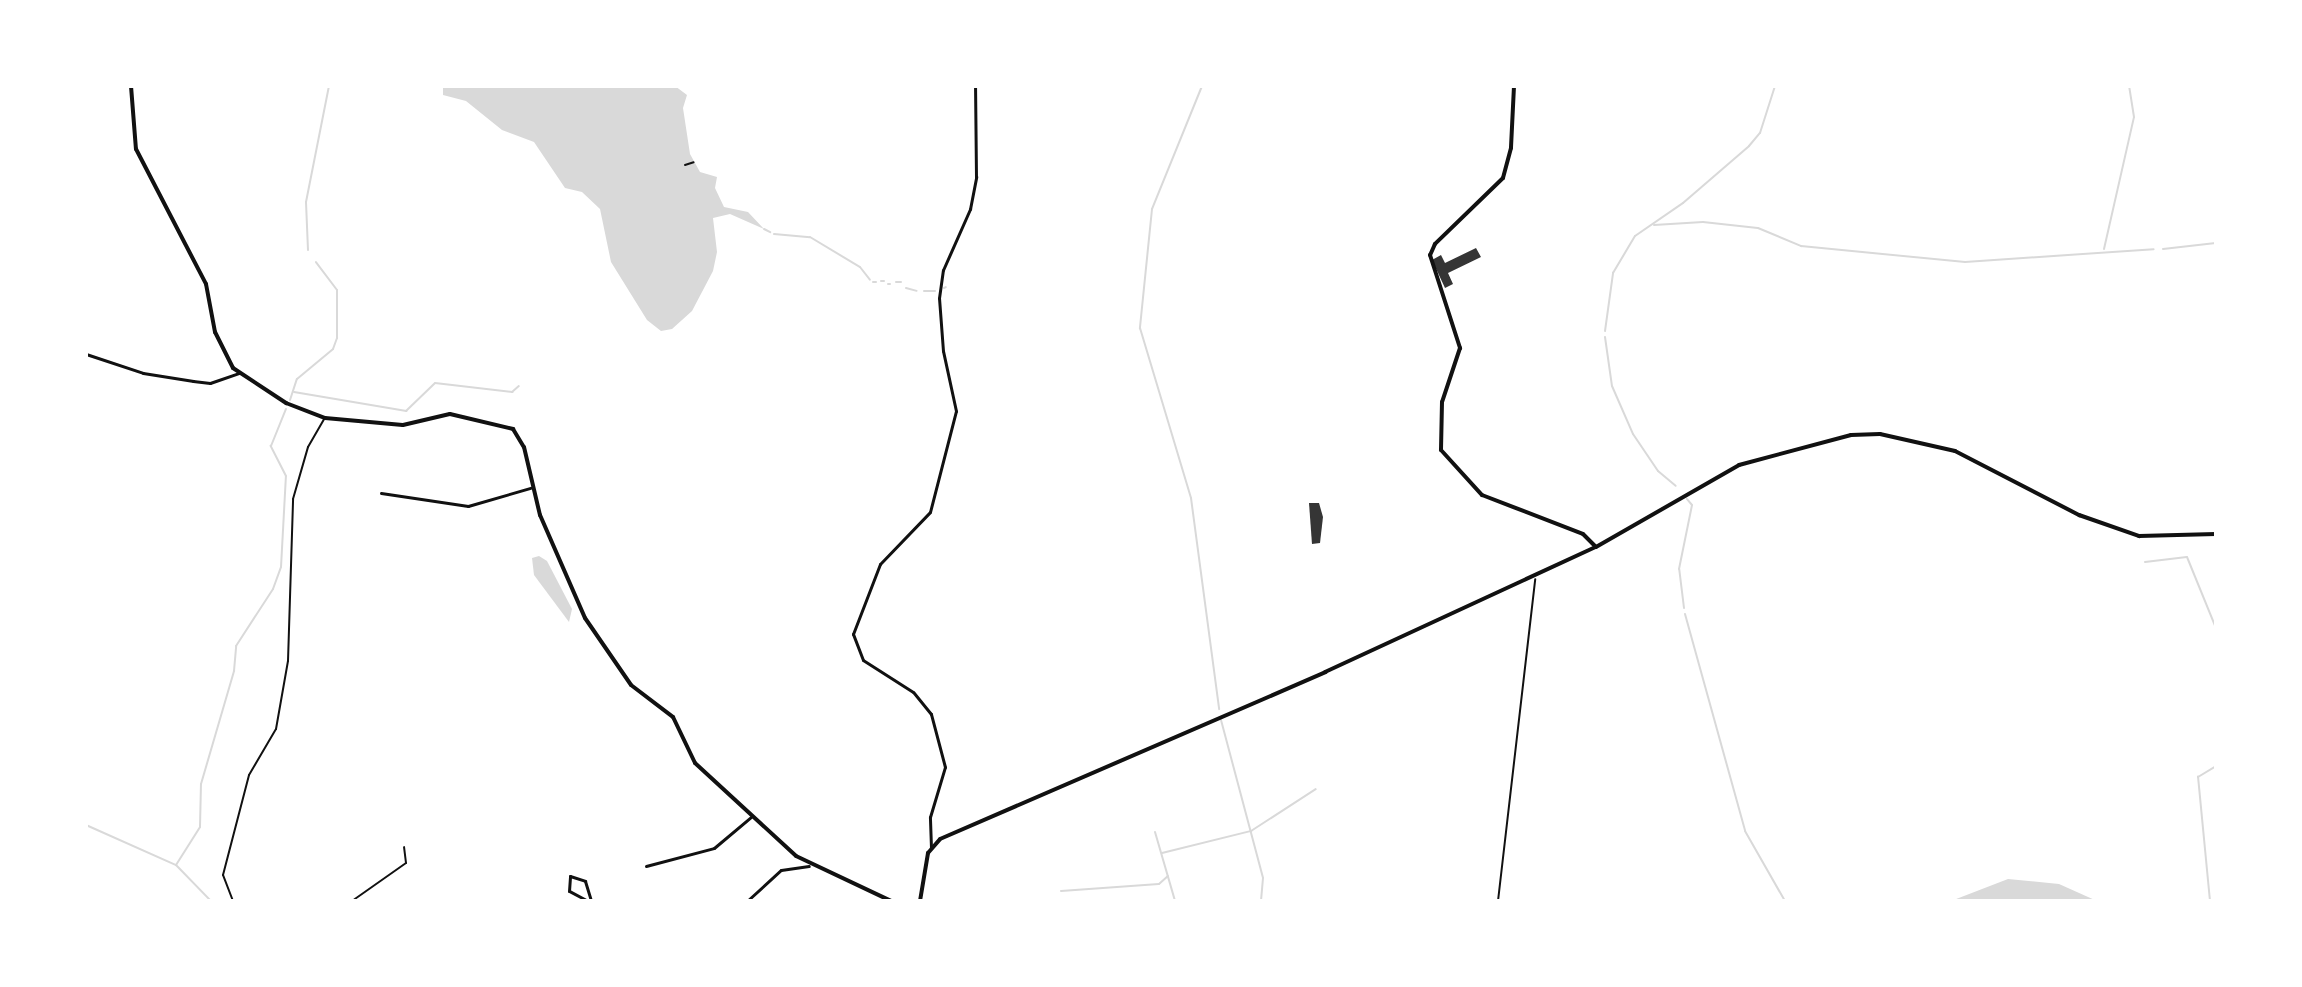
<!DOCTYPE html>
<style>
body{margin:0}
#map{position:relative;width:2302px;height:987px;overflow:hidden;background:#fff;font-family:"PT Sans Narrow",sans-serif}
div>[style]{position:absolute}
.water>*{inset:0;background:#d9d9d9}
.stream>*{height:2px;margin:-1px;padding:0 1px;transform-origin:1px;border-radius:1px;background:#d9d9d9}
.building>*{inset:0;background:#353535}
.path>*{height:2px;margin:-1px;padding:0 1px;transform-origin:1px;border-radius:1px;background:#111}
.service>*{height:2px;margin:-1px;padding:0 1px;transform-origin:1px;border-radius:1px;background:#111}
.minor>*{height:3px;margin:-1.5px;padding:0 1.5px;transform-origin:1.5px;border-radius:1.5px;background:#111}
.tertiary>*{height:4px;margin:-2px;padding:0 2px;transform-origin:2px;border-radius:2px;background:#111}
.secondary>*{height:4px;margin:-2px;padding:0 2px;transform-origin:2px;border-radius:2px;background:#111}
span{translate:-50% -50%;white-space:nowrap;text-align:center;line-height:1.15;-webkit-text-stroke:7px #fff;paint-order:stroke}
.frame{position:absolute;inset:0;border:88px solid #fff;pointer-events:none}
</style>
<div id="map">
<div class="water">
<i style="clip-path:polygon(443px 86px,675px 86px,687px 95px,683px 108px,690px 154px,700px 172px,717px 177px,715px 188px,724px 207px,748px 212px,764px 229px,730px 214px,713px 218px,717px 252px,713px 271px,692px 311px,672px 329px,661px 331px,647px 320px,611px 262px,600px 209px,582px 192px,565px 188px,534px 142px,502px 130px,466px 101px,443px 95px)"></i>
<i style="clip-path:polygon(539px 556px,547px 561px,572px 609px,569px 622px,534px 575px,532px 558px)"></i>
<i style="clip-path:polygon(2008px 879px,2059px 884px,2097px 901px,1951px 901px)"></i>
</div>
<div class="stream">
<i style="left:1202px;top:86px;width:133px;rotate:112.1deg"></i>
<i style="left:1152px;top:209px;width:120px;rotate:95.8deg"></i>
<i style="left:1140px;top:328px;width:177px;rotate:73.3deg"></i>
<i style="left:1191px;top:498px;width:213px;rotate:82.4deg"></i>
<i style="left:1654px;top:225px;width:49px;rotate:-3.5deg"></i>
<i style="left:1703px;top:222px;width:55px;rotate:6.2deg"></i>
<i style="left:1758px;top:228px;width:47px;rotate:22.7deg"></i>
<i style="left:1801px;top:246px;width:165px;rotate:5.6deg"></i>
<i style="left:1965px;top:262px;width:189px;rotate:-3.9deg"></i>
<i style="left:764px;top:229px;width:7px;rotate:27deg"></i>
<i style="left:774px;top:234px;width:36px;rotate:5deg"></i>
<i style="left:810px;top:237px;width:58px;rotate:31deg"></i>
<i style="left:860px;top:267px;width:16px;rotate:52deg"></i>
<i style="left:2104px;top:249px;width:135px;rotate:-77.2deg"></i>
<i style="left:2134px;top:117px;width:31px;rotate:-99deg"></i>
<i style="left:2163px;top:249px;width:53px;rotate:-6.5deg"></i>
<i style="left:308px;top:250px;width:48px;rotate:-92.4deg"></i>
<i style="left:306px;top:202px;width:118px;rotate:-78.8deg"></i>
<i style="left:881px;top:281px;width:3px"></i>
<i style="left:873px;top:282px;width:3px"></i>
<i style="left:896px;top:282px;width:5px"></i>
<i style="left:888px;top:284px;width:2px"></i>
<i style="left:906px;top:288px;width:11px;rotate:15deg"></i>
<i style="left:944px;top:288px;width:2px;rotate:-27deg"></i>
<i style="left:924px;top:291px;width:11px"></i>
<i style="left:1605px;top:331px;width:59px;rotate:-82.1deg"></i>
<i style="left:1613px;top:273px;width:43px;rotate:-59.3deg"></i>
<i style="left:1635px;top:236px;width:58px;rotate:-34.5deg"></i>
<i style="left:1683px;top:203px;width:87px;rotate:-40.8deg"></i>
<i style="left:1749px;top:146px;width:17px;rotate:-50deg"></i>
<i style="left:1760px;top:133px;width:49px;rotate:-72.3deg"></i>
<i style="left:1605px;top:337px;width:49px;rotate:81.9deg"></i>
<i style="left:1612px;top:386px;width:52px;rotate:66.4deg"></i>
<i style="left:1633px;top:434px;width:45px;rotate:56deg"></i>
<i style="left:1658px;top:471px;width:23px;rotate:40deg"></i>
<i style="left:294px;top:392px;width:114px;rotate:9.6deg"></i>
<i style="left:406px;top:411px;width:40px;rotate:-44deg"></i>
<i style="left:435px;top:383px;width:78px;rotate:6.7deg"></i>
<i style="left:512px;top:392px;width:9px;rotate:-41deg"></i>
<i style="left:290px;top:400px;width:22px;rotate:-72deg"></i>
<i style="left:297px;top:379px;width:47px;rotate:-39.8deg"></i>
<i style="left:333px;top:349px;width:12px;rotate:-70deg"></i>
<i style="left:337px;top:338px;width:48px;rotate:-90deg"></i>
<i style="left:337px;top:290px;width:35px;rotate:-127deg"></i>
<i style="left:2145px;top:562px;width:42px;rotate:-6.8deg"></i>
<i style="left:2187px;top:557px;width:77px;rotate:67.8deg"></i>
<i style="left:1684px;top:608px;width:39px;rotate:-97deg"></i>
<i style="left:1679px;top:569px;width:65px;rotate:-78.5deg"></i>
<i style="left:1692px;top:505px;width:8px;rotate:-130deg"></i>
<i style="left:1685px;top:614px;width:225px;rotate:74.5deg"></i>
<i style="left:1745px;top:831px;width:81px;rotate:60.3deg"></i>
<i style="left:1221px;top:720px;width:163px;rotate:75.1deg"></i>
<i style="left:1263px;top:878px;width:23px;rotate:95deg"></i>
<i style="left:86px;top:825px;width:98px;rotate:24deg"></i>
<i style="left:176px;top:865px;width:50px;rotate:45.8deg"></i>
<i style="left:1155px;top:832px;width:72px;rotate:73.8deg"></i>
<i style="left:1162px;top:853px;width:92px;rotate:-13.9deg"></i>
<i style="left:1251px;top:831px;width:77px;rotate:-32.9deg"></i>
<i style="left:176px;top:865px;width:45px;rotate:-57.7deg"></i>
<i style="left:200px;top:827px;width:43px;rotate:-88.7deg"></i>
<i style="left:201px;top:784px;width:118px;rotate:-73.7deg"></i>
<i style="left:234px;top:671px;width:25px;rotate:-85deg"></i>
<i style="left:236px;top:646px;width:68px;rotate:-57deg"></i>
<i style="left:273px;top:589px;width:23px;rotate:-70deg"></i>
<i style="left:281px;top:567px;width:91px;rotate:-86.9deg"></i>
<i style="left:286px;top:476px;width:34px;rotate:-117deg"></i>
<i style="left:271px;top:446px;width:40px;rotate:-68deg"></i>
<i style="left:1061px;top:891px;width:98px;rotate:-4.1deg"></i>
<i style="left:1159px;top:884px;width:12px;rotate:-42deg"></i>
<i style="left:2210px;top:901px;width:125px;rotate:-95.5deg"></i>
<i style="left:2198px;top:777px;width:21px;rotate:-31deg"></i>
</div>
<div class="building">
<i style="clip-path:polygon(1476px 248px,1481px 257px,1448px 273px,1453px 284px,1445px 288px,1432px 260px,1441px 255px,1445px 263px)"></i>
<i style="clip-path:polygon(1309px 503px,1319px 503px,1323px 517px,1320px 543px,1312px 544px)"></i>
</div>
<div class="path">
<i style="left:685px;top:165px;width:9px;rotate:-18deg"></i>
</div>
<div class="service">
<i style="left:233px;top:901px;width:28px;rotate:-111deg"></i>
<i style="left:223px;top:875px;width:103px;rotate:-75.4deg"></i>
<i style="left:249px;top:775px;width:53px;rotate:-59.6deg"></i>
<i style="left:276px;top:729px;width:69px;rotate:-80deg"></i>
<i style="left:288px;top:661px;width:162px;rotate:-88.2deg"></i>
<i style="left:293px;top:499px;width:54px;rotate:-73.9deg"></i>
<i style="left:308px;top:447px;width:32px;rotate:-60deg"></i>
<i style="left:352px;top:901px;width:66px;rotate:-35.1deg"></i>
<i style="left:406px;top:863px;width:16px;rotate:-97deg"></i>
<i style="left:1498px;top:901px;width:324px;rotate:-83.4deg"></i>
</div>
<div class="minor">
<i style="left:86px;top:354px;width:60px;rotate:18.4deg"></i>
<i style="left:143px;top:373px;width:51px;rotate:9.1deg"></i>
<i style="left:193px;top:381px;width:17px;rotate:7deg"></i>
<i style="left:210px;top:383px;width:31px;rotate:-19deg"></i>
<i style="left:381px;top:493px;width:88px;rotate:8.5deg"></i>
<i style="left:468px;top:506px;width:65px;rotate:-16.2deg"></i>
<i style="left:931px;top:848px;width:31px;rotate:-92deg"></i>
<i style="left:930px;top:817px;width:52px;rotate:-73.3deg"></i>
<i style="left:945px;top:767px;width:55px;rotate:-104.8deg"></i>
<i style="left:931px;top:714px;width:28px;rotate:-129deg"></i>
<i style="left:913px;top:692px;width:59px;rotate:-147.4deg"></i>
<i style="left:863px;top:660px;width:28px;rotate:-111deg"></i>
<i style="left:853px;top:634px;width:75px;rotate:-68.9deg"></i>
<i style="left:880px;top:564px;width:72px;rotate:-46.1deg"></i>
<i style="left:930px;top:512px;width:104px;rotate:-75.6deg"></i>
<i style="left:956px;top:411px;width:61px;rotate:-102.2deg"></i>
<i style="left:943px;top:351px;width:53px;rotate:-94.3deg"></i>
<i style="left:939px;top:298px;width:28px;rotate:-82deg"></i>
<i style="left:943px;top:270px;width:67px;rotate:-66.1deg"></i>
<i style="left:970px;top:209px;width:33px;rotate:-79deg"></i>
<i style="left:976px;top:177px;width:91px;rotate:-90.6deg"></i>
<i style="left:646px;top:866px;width:70px;rotate:-14.8deg"></i>
<i style="left:714px;top:848px;width:48px;rotate:-40deg"></i>
<i style="left:588px;top:901px;width:21px;rotate:-152deg"></i>
<i style="left:569px;top:891px;width:15px;rotate:-86deg"></i>
<i style="left:570px;top:876px;width:16px;rotate:18deg"></i>
<i style="left:585px;top:881px;width:21px;rotate:73deg"></i>
<i style="left:747px;top:901px;width:46px;rotate:-42.4deg"></i>
<i style="left:781px;top:870px;width:28px;rotate:-8deg"></i>
</div>
<div class="tertiary">
<i style="left:131px;top:86px;width:63px;rotate:85.5deg"></i>
<i style="left:136px;top:149px;width:152px;rotate:62.6deg"></i>
<i style="left:206px;top:284px;width:49px;rotate:79.4deg"></i>
<i style="left:215px;top:332px;width:40px;rotate:63.4deg"></i>
<i style="left:233px;top:368px;width:64px;rotate:33.4deg"></i>
<i style="left:286px;top:403px;width:42px;rotate:21deg"></i>
<i style="left:325px;top:418px;width:78px;rotate:5.1deg"></i>
<i style="left:403px;top:425px;width:48px;rotate:-13.2deg"></i>
<i style="left:450px;top:414px;width:65px;rotate:13.4deg"></i>
<i style="left:513px;top:429px;width:21px;rotate:59deg"></i>
<i style="left:524px;top:447px;width:70px;rotate:76.8deg"></i>
<i style="left:540px;top:515px;width:112px;rotate:66.4deg"></i>
<i style="left:585px;top:618px;width:81px;rotate:55.5deg"></i>
<i style="left:631px;top:685px;width:53px;rotate:37.3deg"></i>
<i style="left:673px;top:717px;width:51px;rotate:64.4deg"></i>
<i style="left:695px;top:763px;width:137px;rotate:42.6deg"></i>
<i style="left:796px;top:856px;width:105px;rotate:25.3deg"></i>
<i style="left:1514px;top:86px;width:62px;rotate:92.8deg"></i>
<i style="left:1511px;top:148px;width:31px;rotate:105deg"></i>
<i style="left:1503px;top:178px;width:95px;rotate:135.9deg"></i>
<i style="left:1435px;top:244px;width:12px;rotate:114deg"></i>
<i style="left:1430px;top:255px;width:98px;rotate:72.1deg"></i>
<i style="left:1460px;top:348px;width:57px;rotate:108.4deg"></i>
<i style="left:1442px;top:402px;width:48px;rotate:91.2deg"></i>
<i style="left:1441px;top:450px;width:61px;rotate:47.7deg"></i>
<i style="left:1482px;top:495px;width:108px;rotate:21.1deg"></i>
<i style="left:1583px;top:534px;width:18px;rotate:45deg"></i>
<i style="left:1596px;top:547px;width:165px;rotate:-29.8deg"></i>
<i style="left:1739px;top:465px;width:116px;rotate:-15deg"></i>
<i style="left:1851px;top:435px;width:29px;rotate:-2deg"></i>
<i style="left:1880px;top:434px;width:77px;rotate:12.8deg"></i>
<i style="left:1955px;top:451px;width:140px;rotate:27.3deg"></i>
<i style="left:2079px;top:515px;width:64px;rotate:19.3deg"></i>
<i style="left:2139px;top:536px;width:77px;rotate:-1.5deg"></i>
</div>
<div class="secondary">
<i style="left:920px;top:901px;width:49px;rotate:-80.5deg"></i>
<i style="left:928px;top:853px;width:18px;rotate:-49deg"></i>
<i style="left:940px;top:839px;width:420px;rotate:-23.4deg"></i>
<i style="left:1325px;top:672px;width:298px;rotate:-24.8deg"></i>
</div>
<div class="frame"></div>
</div>
